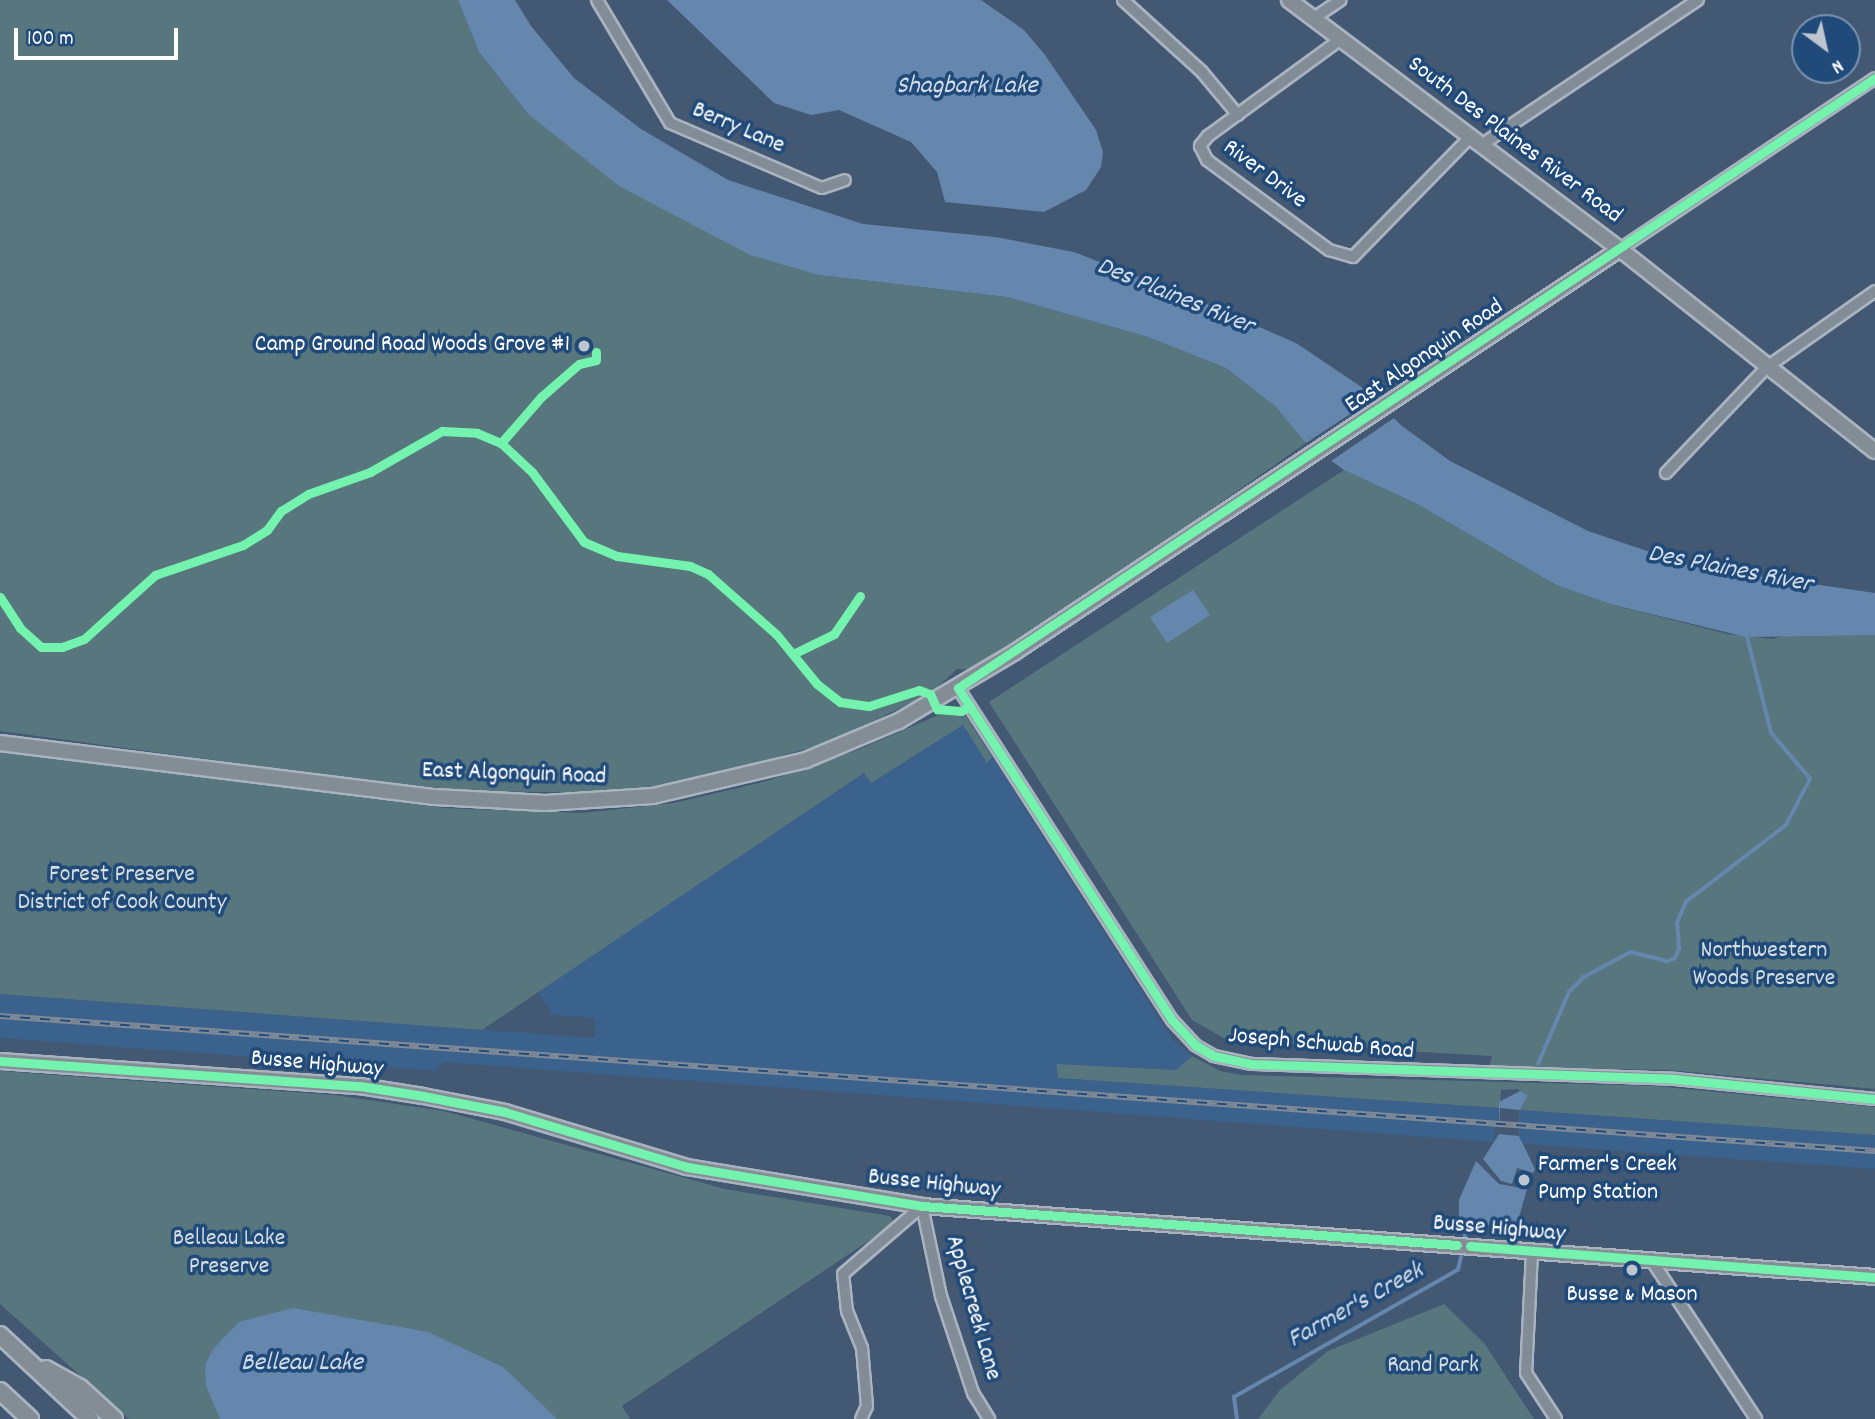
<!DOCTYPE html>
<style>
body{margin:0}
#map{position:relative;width:1875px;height:1419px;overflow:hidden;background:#425873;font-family:Dekko,sans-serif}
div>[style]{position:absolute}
.built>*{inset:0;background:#3b618d}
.green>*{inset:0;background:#57767e}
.water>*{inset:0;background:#6587ae}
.pier>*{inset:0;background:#425873}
.stream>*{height:3.5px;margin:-1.75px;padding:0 1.75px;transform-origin:1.75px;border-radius:1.75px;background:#6587ae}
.roads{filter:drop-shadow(2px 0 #aab4c0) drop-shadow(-2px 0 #aab4c0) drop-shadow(0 2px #aab4c0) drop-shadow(0 -2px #aab4c0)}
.minor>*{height:10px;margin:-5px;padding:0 5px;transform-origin:5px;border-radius:5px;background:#828c97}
.major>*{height:14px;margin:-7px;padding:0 7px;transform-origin:7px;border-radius:7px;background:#848d96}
.highway>*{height:16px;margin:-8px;padding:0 8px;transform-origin:8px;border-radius:8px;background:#848d96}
.rail>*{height:6px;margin-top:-3px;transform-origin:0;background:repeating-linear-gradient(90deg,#1f4a7a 0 10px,#808a97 0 20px);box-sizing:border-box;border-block:2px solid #808a97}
.cycleway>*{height:9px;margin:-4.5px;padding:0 4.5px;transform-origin:4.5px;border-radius:4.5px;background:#73f3ae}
.dots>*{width:19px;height:19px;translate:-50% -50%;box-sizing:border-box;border:4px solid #1f4a7a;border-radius:50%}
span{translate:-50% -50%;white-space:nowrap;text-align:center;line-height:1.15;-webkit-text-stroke:7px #1f4a7a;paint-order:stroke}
.street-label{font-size:24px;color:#fff}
.poi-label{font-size:24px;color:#fff}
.right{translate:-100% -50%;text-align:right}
.left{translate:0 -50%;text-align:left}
.park-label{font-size:24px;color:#d6dedf}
.water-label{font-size:26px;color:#d2dce8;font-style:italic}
.north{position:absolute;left:1791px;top:14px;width:70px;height:70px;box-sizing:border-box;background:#1f4a7a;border:2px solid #7992af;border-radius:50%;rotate:147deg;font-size:19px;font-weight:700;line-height:28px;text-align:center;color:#fff}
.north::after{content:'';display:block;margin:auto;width:24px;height:32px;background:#bdc5ce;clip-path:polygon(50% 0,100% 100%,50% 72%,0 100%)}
.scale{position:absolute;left:14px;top:28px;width:164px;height:32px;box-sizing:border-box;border:4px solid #fff;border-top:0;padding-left:9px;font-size:21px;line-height:24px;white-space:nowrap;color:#fff;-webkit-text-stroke:5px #1f4a7a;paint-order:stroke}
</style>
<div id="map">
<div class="built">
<i style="clip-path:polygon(966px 716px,1172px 1039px,1192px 1056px,1176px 1070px,1058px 1064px,1058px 1078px,1500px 1108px,1493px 1142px,443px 1062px,437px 1071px,0 1038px,0 994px,595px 1038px,595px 1018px,553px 1015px,538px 992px,910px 742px)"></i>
<i style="clip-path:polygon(1520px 1110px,1875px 1135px,1875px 1169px,1524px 1144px,1519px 1136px)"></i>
</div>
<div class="green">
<i style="clip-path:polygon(0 0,458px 0,479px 52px,528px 114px,565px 142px,819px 275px,1007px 297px,1148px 337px,1226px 368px,1276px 407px,1306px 443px,1046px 625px,971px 670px,957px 669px,930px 694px,825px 744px,677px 784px,611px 793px,476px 791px,382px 783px,0 731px)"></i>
<i style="clip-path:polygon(1344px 470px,1417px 504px,1556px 585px,1610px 604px,1727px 634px,1772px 639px,1788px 634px,1875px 635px,1875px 1089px,1669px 1070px,1489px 1067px,1492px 1056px,1229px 1041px,1192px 1020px,989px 702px)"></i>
<i style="clip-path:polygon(950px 710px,966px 716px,992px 757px,987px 763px,963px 725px,871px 783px,864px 773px,482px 1030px,0 994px,0 750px,444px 808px,582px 813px,674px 803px,767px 781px,860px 749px)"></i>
<i style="clip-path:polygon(1192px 1056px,1220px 1071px,1242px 1075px,1654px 1086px,1875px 1107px,1875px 1135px,1520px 1110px,1528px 1095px,1517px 1089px,1501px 1090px,1500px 1108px,1058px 1078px,1057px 1071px,1057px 1064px,1176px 1070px)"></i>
<i style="clip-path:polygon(0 1071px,334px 1095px,444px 1111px,725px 1189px,890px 1216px,894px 1224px,622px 1406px,630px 1419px,129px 1419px,0 1304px)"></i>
<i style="clip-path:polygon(1444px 1304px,1484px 1343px,1534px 1419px,1258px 1419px,1280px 1390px,1328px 1351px)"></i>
</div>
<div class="water">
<i style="clip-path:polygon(458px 0,515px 0,531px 26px,574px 78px,641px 129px,728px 180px,863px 224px,995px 237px,1074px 252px,1197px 300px,1296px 343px,1360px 386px,1402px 426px,1450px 461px,1588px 531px,1694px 567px,1875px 593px,1875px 635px,1746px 637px,1610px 604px,1556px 585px,1417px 504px,1344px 470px,1304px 441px,1276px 407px,1226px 368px,1148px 337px,1007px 297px,819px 275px,750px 255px,619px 186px,528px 114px,479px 52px)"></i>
<i style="clip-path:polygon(667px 0,981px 0,1024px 30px,1045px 55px,1096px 130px,1103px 152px,1101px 167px,1086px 190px,1044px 212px,945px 202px,937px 172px,911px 142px,839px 110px,811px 115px,774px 103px)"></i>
<i style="clip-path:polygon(1193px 590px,1210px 615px,1167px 643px,1150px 617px)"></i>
<i style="clip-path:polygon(1520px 1091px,1528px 1095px,1520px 1110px,1519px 1136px,1535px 1169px,1533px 1173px,1517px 1168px,1512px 1184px,1501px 1181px,1483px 1159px,1499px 1134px,1499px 1102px)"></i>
<i style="clip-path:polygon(1476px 1161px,1499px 1184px,1527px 1189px,1517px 1224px,1509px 1227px,1459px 1223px,1459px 1200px)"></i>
<i style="clip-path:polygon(293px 1308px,428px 1332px,503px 1367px,557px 1419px,220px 1419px,206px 1386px,205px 1366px,213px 1349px,239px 1322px)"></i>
</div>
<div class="pier">
<i style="clip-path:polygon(1376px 397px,1397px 416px,1331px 461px,1306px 443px)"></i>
<i style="clip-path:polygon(1500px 1108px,1520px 1110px,1519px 1136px,1499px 1134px)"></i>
</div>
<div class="stream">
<i style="left:1538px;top:1064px;width:78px;rotate:-66.7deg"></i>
<i style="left:1569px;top:992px;width:21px;rotate:-45deg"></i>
<i style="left:1584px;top:977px;width:53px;rotate:-28deg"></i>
<i style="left:1631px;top:952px;width:38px;rotate:14deg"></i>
<i style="left:1668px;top:961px;width:8px;rotate:-23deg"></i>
<i style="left:1675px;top:958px;width:10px;rotate:-66deg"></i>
<i style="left:1679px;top:949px;width:26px;rotate:-94deg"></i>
<i style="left:1677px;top:923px;width:23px;rotate:-67deg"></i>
<i style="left:1686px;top:902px;width:126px;rotate:-37.6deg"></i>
<i style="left:1786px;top:825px;width:52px;rotate:-62.4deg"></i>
<i style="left:1810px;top:779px;width:60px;rotate:-130.3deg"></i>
<i style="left:1771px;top:733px;width:103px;rotate:-104deg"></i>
<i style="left:1464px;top:1242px;width:20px;rotate:-81deg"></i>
<i style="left:1237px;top:1419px;width:22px;rotate:-98deg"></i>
<i style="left:1234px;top:1397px;width:257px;rotate:-29.6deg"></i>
<i style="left:1458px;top:1270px;width:22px;rotate:-77deg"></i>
</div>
<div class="roads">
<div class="minor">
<i style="left:597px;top:0;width:143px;rotate:59.3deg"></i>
<i style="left:670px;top:123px;width:165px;rotate:23.2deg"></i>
<i style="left:822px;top:188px;width:24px;rotate:-19deg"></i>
<i style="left:1123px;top:0;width:107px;rotate:42.3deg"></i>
<i style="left:1202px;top:72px;width:56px;rotate:50.1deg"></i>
<i style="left:1314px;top:18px;width:32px;rotate:-34deg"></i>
<i style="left:1341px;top:39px;width:165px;rotate:143.9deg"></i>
<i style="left:1208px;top:136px;width:13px;rotate:129deg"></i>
<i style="left:1200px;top:146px;width:16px;rotate:63deg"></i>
<i style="left:1207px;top:160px;width:152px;rotate:36.4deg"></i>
<i style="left:1329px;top:250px;width:25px;rotate:16deg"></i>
<i style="left:1353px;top:257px;width:168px;rotate:-45.7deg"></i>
<i style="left:1481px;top:145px;width:261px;rotate:-33.8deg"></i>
<i style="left:1620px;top:249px;width:307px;rotate:-33.8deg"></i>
<i style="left:1666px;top:473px;width:146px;rotate:-46.4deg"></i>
<i style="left:1767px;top:367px;width:132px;rotate:-35.1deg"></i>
<i style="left:958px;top:688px;width:395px;rotate:57.2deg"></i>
<i style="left:1172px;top:1020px;width:34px;rotate:47deg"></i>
<i style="left:1195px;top:1045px;width:22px;rotate:30deg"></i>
<i style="left:1214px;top:1056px;width:39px;rotate:12deg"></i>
<i style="left:1252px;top:1064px;width:423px;rotate:2deg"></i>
<i style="left:1675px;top:1079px;width:201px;rotate:5.7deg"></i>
<i style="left:922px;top:1206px;width:92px;rotate:78.1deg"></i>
<i style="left:941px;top:1296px;width:102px;rotate:71.7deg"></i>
<i style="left:973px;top:1393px;width:31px;rotate:58deg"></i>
<i style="left:1532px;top:1252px;width:121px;rotate:92.8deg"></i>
<i style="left:1526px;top:1373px;width:55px;rotate:56.9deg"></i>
<i style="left:1652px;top:1261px;width:189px;rotate:56.6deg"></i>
<i style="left:861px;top:1419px;width:14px;rotate:-65deg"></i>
<i style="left:867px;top:1406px;width:58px;rotate:-94.9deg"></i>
<i style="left:862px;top:1348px;width:40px;rotate:-112deg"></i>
<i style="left:847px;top:1311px;width:37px;rotate:-96deg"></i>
<i style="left:843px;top:1274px;width:104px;rotate:-40.7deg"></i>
</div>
<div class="major">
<i style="left:1289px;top:0;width:414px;rotate:37deg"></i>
<i style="left:1620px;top:249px;width:325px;rotate:38.4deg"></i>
<i style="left:0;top:743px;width:438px;rotate:7.1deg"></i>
<i style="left:435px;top:797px;width:110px;rotate:3.1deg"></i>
<i style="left:545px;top:803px;width:108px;rotate:-3.7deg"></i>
<i style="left:653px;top:796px;width:157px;rotate:-13.2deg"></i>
<i style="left:806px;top:760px;width:101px;rotate:-22.8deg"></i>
<i style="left:899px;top:721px;width:135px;rotate:-30.7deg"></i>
<i style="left:1015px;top:652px;width:727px;rotate:-33.67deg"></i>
<i style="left:0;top:1061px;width:361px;rotate:4deg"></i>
<i style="left:360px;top:1086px;width:64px;rotate:9deg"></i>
<i style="left:423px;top:1096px;width:84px;rotate:11deg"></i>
<i style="left:505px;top:1112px;width:190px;rotate:16.8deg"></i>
<i style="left:687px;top:1167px;width:238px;rotate:9.4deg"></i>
<i style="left:922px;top:1206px;width:956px;rotate:4.26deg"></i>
</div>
<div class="highway">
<i style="left:0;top:1335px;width:123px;rotate:43deg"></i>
<i style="left:46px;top:1369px;width:39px;rotate:29deg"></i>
<i style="left:80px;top:1388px;width:46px;rotate:42.4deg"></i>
<i style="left:0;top:1391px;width:41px;rotate:43deg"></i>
</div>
</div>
<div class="rail">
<i style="left:0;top:1016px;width:1880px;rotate:4.12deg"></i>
</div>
<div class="cycleway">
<i style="left:1875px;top:78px;width:1101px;rotate:146.37deg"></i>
<i style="left:958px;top:688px;width:395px;rotate:57.2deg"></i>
<i style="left:1172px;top:1020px;width:34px;rotate:47deg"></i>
<i style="left:1195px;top:1045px;width:22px;rotate:30deg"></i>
<i style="left:1214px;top:1056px;width:39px;rotate:12deg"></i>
<i style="left:1252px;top:1064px;width:423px;rotate:2deg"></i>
<i style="left:1675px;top:1079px;width:201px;rotate:5.7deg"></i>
<i style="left:501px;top:443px;width:61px;rotate:-49deg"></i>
<i style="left:541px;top:397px;width:50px;rotate:-41deg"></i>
<i style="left:579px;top:364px;width:17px;rotate:-13deg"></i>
<i style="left:596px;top:360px;width:8px;rotate:-90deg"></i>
<i style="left:0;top:597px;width:37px;rotate:57deg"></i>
<i style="left:20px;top:628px;width:28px;rotate:42deg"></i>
<i style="left:41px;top:647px;width:21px"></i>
<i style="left:62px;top:647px;width:23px;rotate:-20deg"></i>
<i style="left:84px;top:639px;width:96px;rotate:-42deg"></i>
<i style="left:155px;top:575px;width:93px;rotate:-18.8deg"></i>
<i style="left:243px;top:545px;width:28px;rotate:-32deg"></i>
<i style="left:267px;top:530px;width:24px;rotate:-54deg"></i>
<i style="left:281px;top:511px;width:32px;rotate:-32deg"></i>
<i style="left:308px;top:494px;width:66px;rotate:-19.5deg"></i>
<i style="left:370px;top:472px;width:83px;rotate:-29.7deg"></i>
<i style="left:442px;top:431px;width:35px;rotate:3deg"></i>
<i style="left:477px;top:433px;width:26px;rotate:23deg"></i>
<i style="left:501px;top:443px;width:42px;rotate:43.1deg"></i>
<i style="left:532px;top:472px;width:87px;rotate:53.4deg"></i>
<i style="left:584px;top:542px;width:36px;rotate:23deg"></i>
<i style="left:617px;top:556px;width:74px;rotate:7.8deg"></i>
<i style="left:690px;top:566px;width:20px;rotate:24deg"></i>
<i style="left:708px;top:574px;width:92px;rotate:41.5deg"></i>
<i style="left:777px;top:635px;width:63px;rotate:50.8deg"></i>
<i style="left:817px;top:684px;width:29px;rotate:38deg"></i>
<i style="left:840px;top:702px;width:29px;rotate:8deg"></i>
<i style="left:869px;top:706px;width:52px;rotate:-17.7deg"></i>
<i style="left:919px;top:690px;width:12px;rotate:20deg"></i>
<i style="left:930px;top:694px;width:17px;rotate:65deg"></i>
<i style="left:937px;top:709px;width:24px;rotate:5deg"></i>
<i style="left:961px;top:711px;width:10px;rotate:-29deg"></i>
<i style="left:793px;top:654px;width:46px;rotate:-26deg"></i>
<i style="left:834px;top:634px;width:46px;rotate:-55.6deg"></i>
<i style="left:0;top:1061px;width:361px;rotate:4deg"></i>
<i style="left:360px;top:1086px;width:64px;rotate:9deg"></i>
<i style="left:423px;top:1096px;width:84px;rotate:11deg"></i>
<i style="left:505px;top:1112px;width:190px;rotate:16.8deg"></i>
<i style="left:687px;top:1167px;width:238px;rotate:9.4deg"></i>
<i style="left:922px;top:1206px;width:536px;rotate:4.17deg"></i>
<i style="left:1470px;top:1246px;width:406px;rotate:4.4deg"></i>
</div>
<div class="dots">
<i style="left:584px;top:346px;background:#bdc5ce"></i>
<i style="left:1524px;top:1180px;background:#bdc5ce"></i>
<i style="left:1632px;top:1270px;background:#bdc5ce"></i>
</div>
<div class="street-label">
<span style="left:738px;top:129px;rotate:23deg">Berry Lane</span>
<span style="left:1514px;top:141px;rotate:37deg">South Des Plaines River Road</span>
<span style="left:1264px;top:175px;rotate:37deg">River Drive</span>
<span style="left:1425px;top:357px;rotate:-34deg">East Algonquin Road</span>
<span style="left:514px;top:775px;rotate:2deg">East Algonquin Road</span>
<span style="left:1321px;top:1045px;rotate:5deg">Joseph Schwab Road</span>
<span style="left:317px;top:1065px;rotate:5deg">Busse Highway</span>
<span style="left:934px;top:1185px;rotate:6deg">Busse Highway</span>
<span style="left:1499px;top:1230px;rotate:5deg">Busse Highway</span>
<span style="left:972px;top:1308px;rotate:74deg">Applecreek Lane</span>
</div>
<div class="poi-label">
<span class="right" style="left:570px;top:346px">Camp Ground Road Woods Grove #1</span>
<span class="left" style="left:1538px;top:1180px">Farmer's Creek<br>Pump Station</span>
<span style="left:1632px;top:1296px">Busse &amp; Mason</span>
</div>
<div class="park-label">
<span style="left:122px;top:890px">Forest Preserve<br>District of Cook County</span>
<span style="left:1764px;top:966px">Northwestern<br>Woods Preserve</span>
<span style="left:229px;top:1254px">Belleau Lake<br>Preserve</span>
<span style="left:1433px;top:1367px">Rand Park</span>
</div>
<div class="water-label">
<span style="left:967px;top:87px">Shagbark Lake</span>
<span style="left:1175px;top:297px;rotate:22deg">Des Plaines River</span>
<span style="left:1730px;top:570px;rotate:11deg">Des Plaines River</span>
<span style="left:1356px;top:1306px;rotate:-29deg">Farmer's Creek</span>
<span style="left:302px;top:1364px">Belleau Lake</span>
</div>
<div class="north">N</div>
<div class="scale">100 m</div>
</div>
